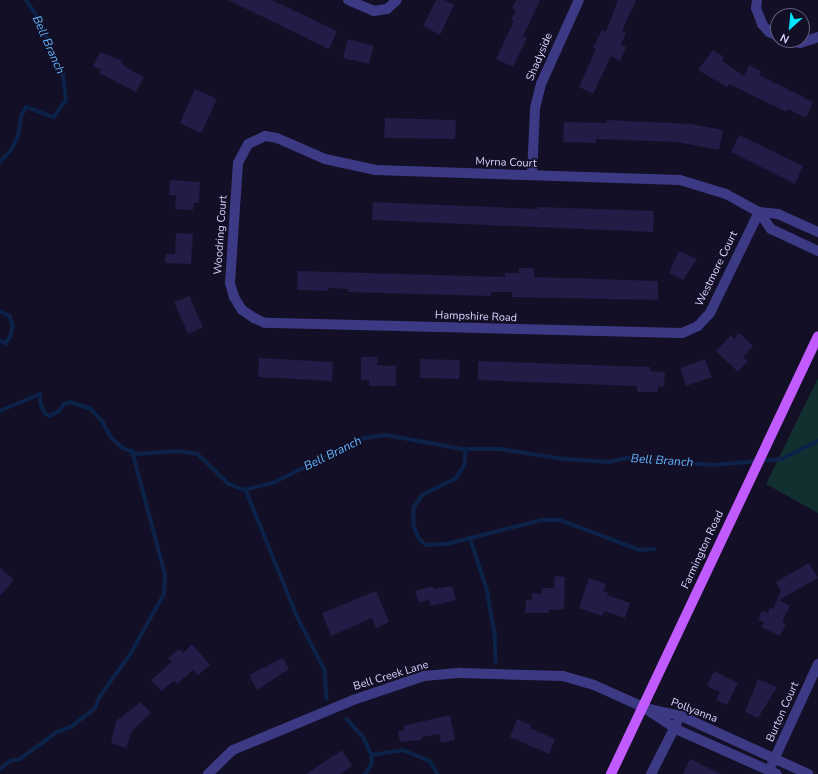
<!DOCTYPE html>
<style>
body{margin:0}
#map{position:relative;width:818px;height:774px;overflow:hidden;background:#130f26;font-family:"Nunito Sans",sans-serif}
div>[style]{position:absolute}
.green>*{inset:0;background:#12302f}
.stream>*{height:3.5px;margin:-1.75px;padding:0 1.75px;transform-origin:1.75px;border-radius:1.75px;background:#0c2248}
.building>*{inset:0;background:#241b47}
.minor>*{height:10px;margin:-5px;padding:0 5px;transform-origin:5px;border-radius:5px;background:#3d3a85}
.major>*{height:10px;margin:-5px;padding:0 5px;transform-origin:5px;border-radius:5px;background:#c25bff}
span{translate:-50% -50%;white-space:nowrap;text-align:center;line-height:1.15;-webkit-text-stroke:3.5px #130f26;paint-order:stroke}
.street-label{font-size:11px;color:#d9d4ff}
.water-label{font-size:12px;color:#62b6ff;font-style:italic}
.north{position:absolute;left:770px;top:8px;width:40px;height:40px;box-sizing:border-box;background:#130f26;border:1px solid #625e7d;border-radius:50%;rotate:207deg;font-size:11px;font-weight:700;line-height:16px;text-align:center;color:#d9d4ff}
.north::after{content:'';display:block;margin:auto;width:14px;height:18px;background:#00e5ff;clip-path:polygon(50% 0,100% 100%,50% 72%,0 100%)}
</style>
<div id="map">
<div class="green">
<i style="clip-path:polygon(818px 378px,818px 513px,766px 484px)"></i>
</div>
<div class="stream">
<i style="left:0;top:162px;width:16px;rotate:-47deg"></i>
<i style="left:11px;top:150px;width:16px;rotate:-63deg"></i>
<i style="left:18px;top:136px;width:19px;rotate:-81deg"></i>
<i style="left:21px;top:117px;width:11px;rotate:-63deg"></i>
<i style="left:26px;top:107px;width:30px;rotate:20deg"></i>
<i style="left:54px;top:117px;width:21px;rotate:-55deg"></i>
<i style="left:66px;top:100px;width:25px;rotate:-97deg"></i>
<i style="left:63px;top:75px;width:62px;rotate:-113.7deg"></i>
<i style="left:38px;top:18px;width:22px;rotate:-124deg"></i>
<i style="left:0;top:311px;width:11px;rotate:27deg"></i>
<i style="left:10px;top:316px;width:10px;rotate:73deg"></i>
<i style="left:13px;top:326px;width:10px;rotate:101deg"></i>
<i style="left:11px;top:336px;width:9px;rotate:122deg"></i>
<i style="left:6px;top:344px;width:7px;rotate:-153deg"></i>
<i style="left:0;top:411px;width:43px;rotate:-23deg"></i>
<i style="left:40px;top:394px;width:10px;rotate:84deg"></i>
<i style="left:41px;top:404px;width:10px;rotate:66deg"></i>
<i style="left:45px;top:413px;width:6px;rotate:31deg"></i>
<i style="left:50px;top:416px;width:10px;rotate:-29deg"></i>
<i style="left:59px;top:411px;width:9px;rotate:-54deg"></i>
<i style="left:64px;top:404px;width:7px;rotate:-16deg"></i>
<i style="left:71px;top:402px;width:21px;rotate:19deg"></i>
<i style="left:91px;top:409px;width:18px;rotate:47deg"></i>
<i style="left:103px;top:422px;width:17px;rotate:62deg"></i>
<i style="left:111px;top:437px;width:16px;rotate:43deg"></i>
<i style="left:123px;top:448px;width:15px;rotate:23deg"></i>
<i style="left:137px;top:454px;width:42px;rotate:-4.1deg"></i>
<i style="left:179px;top:451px;width:19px;rotate:9deg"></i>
<i style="left:198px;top:454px;width:43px;rotate:44.1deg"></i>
<i style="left:229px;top:484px;width:17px;rotate:21deg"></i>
<i style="left:245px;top:490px;width:31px;rotate:-15deg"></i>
<i style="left:275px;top:482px;width:99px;rotate:-26.3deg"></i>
<i style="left:364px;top:438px;width:22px;rotate:-8deg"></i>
<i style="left:386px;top:435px;width:77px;rotate:10.4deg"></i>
<i style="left:462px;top:449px;width:38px"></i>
<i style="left:500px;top:449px;width:65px;rotate:8.9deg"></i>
<i style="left:564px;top:459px;width:45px;rotate:3.8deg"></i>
<i style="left:609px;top:462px;width:18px;rotate:-13deg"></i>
<i style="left:627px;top:458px;width:86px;rotate:4.7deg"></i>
<i style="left:713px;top:465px;width:69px;rotate:-5deg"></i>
<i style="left:782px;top:459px;width:40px;rotate:-26.6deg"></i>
<i style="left:466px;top:449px;width:16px;rotate:94deg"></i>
<i style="left:465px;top:465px;width:17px;rotate:123deg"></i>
<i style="left:456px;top:479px;width:37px;rotate:154deg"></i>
<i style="left:423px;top:495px;width:16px;rotate:125deg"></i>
<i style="left:414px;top:508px;width:18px;rotate:90deg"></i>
<i style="left:414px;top:526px;width:13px;rotate:67deg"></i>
<i style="left:419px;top:538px;width:10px;rotate:45deg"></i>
<i style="left:426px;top:545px;width:21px;rotate:-3deg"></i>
<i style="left:447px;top:544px;width:98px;rotate:-14.2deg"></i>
<i style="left:542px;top:520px;width:18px"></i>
<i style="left:560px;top:520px;width:85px;rotate:20.6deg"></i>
<i style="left:640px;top:550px;width:14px;rotate:-4deg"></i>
<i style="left:246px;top:490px;width:138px;rotate:67.9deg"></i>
<i style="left:298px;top:618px;width:59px;rotate:62.6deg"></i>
<i style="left:325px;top:670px;width:29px;rotate:86deg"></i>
<i style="left:470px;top:537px;width:55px;rotate:71.9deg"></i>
<i style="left:487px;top:589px;width:45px;rotate:79.7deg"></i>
<i style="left:495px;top:633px;width:29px;rotate:88deg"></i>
<i style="left:347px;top:719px;width:25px;rotate:48deg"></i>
<i style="left:364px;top:738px;width:19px;rotate:65deg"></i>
<i style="left:372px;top:755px;width:9px;rotate:90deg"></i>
<i style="left:372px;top:764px;width:12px;rotate:121deg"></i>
<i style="left:372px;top:755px;width:31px;rotate:-9deg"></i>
<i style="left:403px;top:750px;width:29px;rotate:22deg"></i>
<i style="left:430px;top:761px;width:15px;rotate:58deg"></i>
<i style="left:0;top:769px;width:13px;rotate:-39deg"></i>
<i style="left:10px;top:761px;width:10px;rotate:-11deg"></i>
<i style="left:20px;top:759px;width:46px;rotate:-36.1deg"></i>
<i style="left:57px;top:732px;width:15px;rotate:-20deg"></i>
<i style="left:71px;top:727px;width:31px;rotate:-38deg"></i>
<i style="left:95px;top:708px;width:11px;rotate:-68deg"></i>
<i style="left:99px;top:698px;width:55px;rotate:-54.6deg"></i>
<i style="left:131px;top:653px;width:68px;rotate:-60.8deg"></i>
<i style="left:164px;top:594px;width:19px;rotate:-87deg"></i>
<i style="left:165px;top:575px;width:128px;rotate:-104.9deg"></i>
</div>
<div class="building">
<i style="clip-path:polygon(228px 0,272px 0,337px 31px,329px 49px)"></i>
<i style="clip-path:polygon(436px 0,444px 0,454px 5px,440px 35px,423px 26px)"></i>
<i style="clip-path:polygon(516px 0,540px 0,523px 36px,527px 38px,513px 67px,496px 59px,514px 21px,511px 20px,516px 10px,512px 8px)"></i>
<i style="clip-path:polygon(618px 0,636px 0,622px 31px,626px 33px,621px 45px,626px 47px,620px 61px,611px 56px,593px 94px,579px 87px,596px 49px,593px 48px,602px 30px,606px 32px)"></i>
<i style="clip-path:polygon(348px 39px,374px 46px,369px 64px,343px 58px)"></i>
<i style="clip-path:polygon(713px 50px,724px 57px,722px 61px,744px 76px,749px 65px,761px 71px,759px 75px,813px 102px,806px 118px,788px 109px,787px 112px,729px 84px,727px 87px,698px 70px)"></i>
<i style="clip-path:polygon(100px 52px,123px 61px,121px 63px,129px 69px,144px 77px,136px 92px,99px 73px,101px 70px,93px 66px)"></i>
<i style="clip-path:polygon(195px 89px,217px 99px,201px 133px,180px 123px)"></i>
<i style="clip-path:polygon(385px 118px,456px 120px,455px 139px,384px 138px)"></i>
<i style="clip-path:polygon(607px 120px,691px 124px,723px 130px,719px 150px,677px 142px,596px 139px,596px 143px,563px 142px,564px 122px,607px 123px)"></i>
<i style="clip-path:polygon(739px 135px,803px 166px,795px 184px,731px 152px)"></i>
<i style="clip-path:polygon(170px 180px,200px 182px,199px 203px,194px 203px,193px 210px,175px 209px,176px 195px,169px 195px)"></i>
<i style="clip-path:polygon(373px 202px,538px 209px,538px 207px,654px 211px,653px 232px,372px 220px)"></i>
<i style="clip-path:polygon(176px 233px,193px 234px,191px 264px,165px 263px,166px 254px,175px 254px)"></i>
<i style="clip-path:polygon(679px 251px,697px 259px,683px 280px,669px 273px)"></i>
<i style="clip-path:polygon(519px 268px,534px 268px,534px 277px,658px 281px,658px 300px,512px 297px,512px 292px,491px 292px,491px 296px,348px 292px,348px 289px,329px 288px,328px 291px,297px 290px,298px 271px,505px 277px,505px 273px,519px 273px)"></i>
<i style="clip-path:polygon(189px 296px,203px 327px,188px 334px,174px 302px)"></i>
<i style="clip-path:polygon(739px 333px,753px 346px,743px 357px,748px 361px,738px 372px,716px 351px,731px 335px,734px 339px)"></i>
<i style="clip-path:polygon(361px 357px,378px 357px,377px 365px,396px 366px,396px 386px,369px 386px,369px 380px,361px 380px)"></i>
<i style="clip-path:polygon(259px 358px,333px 362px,332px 381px,258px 377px)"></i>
<i style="clip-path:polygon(420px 359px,460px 360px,459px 379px,420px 378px)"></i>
<i style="clip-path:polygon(705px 359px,712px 377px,686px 386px,680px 368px)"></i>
<i style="clip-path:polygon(478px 361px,650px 367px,650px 371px,665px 372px,664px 387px,658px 386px,658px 392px,637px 392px,637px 386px,478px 380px)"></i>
<i style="clip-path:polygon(809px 563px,818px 578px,779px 600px,790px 606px,782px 622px,786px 624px,780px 636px,761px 627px,764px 622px,758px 620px,762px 611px,768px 613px,770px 608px,773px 609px,781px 591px,776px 582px)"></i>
<i style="clip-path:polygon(0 568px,14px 580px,0 596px)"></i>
<i style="clip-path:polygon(555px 576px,565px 577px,564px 609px,549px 610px,549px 613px,525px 613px,526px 600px,532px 600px,532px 593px,542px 594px,542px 588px,554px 588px)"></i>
<i style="clip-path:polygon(589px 578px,606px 584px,603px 591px,608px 592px,607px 595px,630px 603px,625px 618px,604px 611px,602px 616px,579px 608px)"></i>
<i style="clip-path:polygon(433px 586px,433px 589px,452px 586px,456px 600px,431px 606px,429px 600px,419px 603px,415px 591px)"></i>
<i style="clip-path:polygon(376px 591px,389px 622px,376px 628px,372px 618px,331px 636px,322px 613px)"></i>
<i style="clip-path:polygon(192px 644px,210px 665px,198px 675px,193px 670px,177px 684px,174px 681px,161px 691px,151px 680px,172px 662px,168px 658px,179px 649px,183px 653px)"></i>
<i style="clip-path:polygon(283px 658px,289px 669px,257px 690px,249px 675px)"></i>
<i style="clip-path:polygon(714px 671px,738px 683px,727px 705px,716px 700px,720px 692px,707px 686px)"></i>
<i style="clip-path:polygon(758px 679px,777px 687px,758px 718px,745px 712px)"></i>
<i style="clip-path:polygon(141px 702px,151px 713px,132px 731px,126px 748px,111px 743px,116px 721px)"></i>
<i style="clip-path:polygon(450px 715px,455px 740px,441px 743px,439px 734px,422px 737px,422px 740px,400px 742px,398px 731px,404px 730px,403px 726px)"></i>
<i style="clip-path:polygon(517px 719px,531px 725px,530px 728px,555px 739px,549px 754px,510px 737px)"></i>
<i style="clip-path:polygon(342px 750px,352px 766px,340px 774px,306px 774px)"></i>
<i style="clip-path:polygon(690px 759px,721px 774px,683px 774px)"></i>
</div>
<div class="minor">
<i style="left:348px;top:0;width:28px;rotate:23deg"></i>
<i style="left:374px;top:11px;width:13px;rotate:-9deg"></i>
<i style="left:387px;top:9px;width:13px;rotate:-42deg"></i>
<i style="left:757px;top:0;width:8px;rotate:97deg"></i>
<i style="left:756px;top:8px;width:17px;rotate:69deg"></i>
<i style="left:762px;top:24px;width:11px;rotate:49deg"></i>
<i style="left:769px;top:32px;width:10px;rotate:24deg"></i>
<i style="left:787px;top:40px;width:13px;rotate:13deg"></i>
<i style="left:800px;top:43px;width:19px;rotate:-18deg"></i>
<i style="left:265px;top:136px;width:12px;rotate:9deg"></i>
<i style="left:277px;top:138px;width:52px;rotate:23.6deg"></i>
<i style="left:325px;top:159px;width:52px;rotate:12.2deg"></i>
<i style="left:376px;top:170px;width:304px;rotate:1.9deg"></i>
<i style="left:680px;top:180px;width:48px;rotate:16.9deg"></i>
<i style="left:726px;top:194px;width:38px;rotate:29deg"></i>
<i style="left:759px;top:212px;width:112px;rotate:115.9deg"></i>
<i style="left:710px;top:313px;width:18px;rotate:133deg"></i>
<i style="left:698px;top:326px;width:17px;rotate:156deg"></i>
<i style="left:682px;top:333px;width:417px;rotate:-178.6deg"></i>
<i style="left:265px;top:323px;width:12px;rotate:-156deg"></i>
<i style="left:254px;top:318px;width:14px;rotate:-146deg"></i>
<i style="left:242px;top:310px;width:15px;rotate:-122deg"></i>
<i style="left:234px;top:297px;width:15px;rotate:-106deg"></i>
<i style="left:230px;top:283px;width:120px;rotate:-86.2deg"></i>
<i style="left:238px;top:163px;width:21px;rotate:-62deg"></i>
<i style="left:248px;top:144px;width:19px;rotate:-25deg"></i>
<i style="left:532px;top:175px;width:67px;rotate:-87.4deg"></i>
<i style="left:535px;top:108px;width:25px;rotate:-76deg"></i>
<i style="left:541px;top:84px;width:92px;rotate:-65.7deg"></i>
<i style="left:818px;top:232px;width:44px;rotate:-155.8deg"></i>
<i style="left:778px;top:214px;width:19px;rotate:-174deg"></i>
<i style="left:759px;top:212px;width:21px;rotate:55deg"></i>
<i style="left:771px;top:229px;width:52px;rotate:25.1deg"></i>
<i style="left:650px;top:709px;width:32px;rotate:13deg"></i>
<i style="left:681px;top:716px;width:140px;rotate:24.5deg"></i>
<i style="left:772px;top:764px;width:110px;rotate:-65.3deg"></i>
<i style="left:208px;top:774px;width:35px;rotate:-44deg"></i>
<i style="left:233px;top:750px;width:130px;rotate:-22.6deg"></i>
<i style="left:353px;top:700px;width:75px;rotate:-18.7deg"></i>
<i style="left:424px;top:676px;width:37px;rotate:-5deg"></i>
<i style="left:461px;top:673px;width:102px;rotate:1.7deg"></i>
<i style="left:563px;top:676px;width:32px;rotate:16deg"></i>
<i style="left:594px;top:685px;width:54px;rotate:24.2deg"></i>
<i style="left:643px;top:707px;width:42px;rotate:33.3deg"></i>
<i style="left:678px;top:730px;width:108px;rotate:24deg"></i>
<i style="left:651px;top:774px;width:57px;rotate:-63deg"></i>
</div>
<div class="major">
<i style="left:611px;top:774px;width:484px;rotate:-64.7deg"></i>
</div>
<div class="street-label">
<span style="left:540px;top:57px;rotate:-67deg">Shadyside</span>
<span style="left:506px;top:163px;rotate:2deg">Myrna Court</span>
<span style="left:221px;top:235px;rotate:-86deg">Woodring Court</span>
<span style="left:717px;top:269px;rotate:-64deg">Westmore Court</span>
<span style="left:476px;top:317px;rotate:2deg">Hampshire Road</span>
<span style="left:703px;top:550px;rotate:-65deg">Farmington Road</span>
<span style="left:391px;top:676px;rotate:-17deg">Bell Creek Lane</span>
<span style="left:694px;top:711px;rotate:21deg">Pollyanna</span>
<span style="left:783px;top:712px;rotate:-66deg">Burton Court</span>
</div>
<div class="water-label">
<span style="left:48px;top:45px;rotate:66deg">Bell Branch</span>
<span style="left:333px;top:454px;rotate:-26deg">Bell Branch</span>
<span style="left:662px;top:461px;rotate:4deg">Bell Branch</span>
</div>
<div class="north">N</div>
</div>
